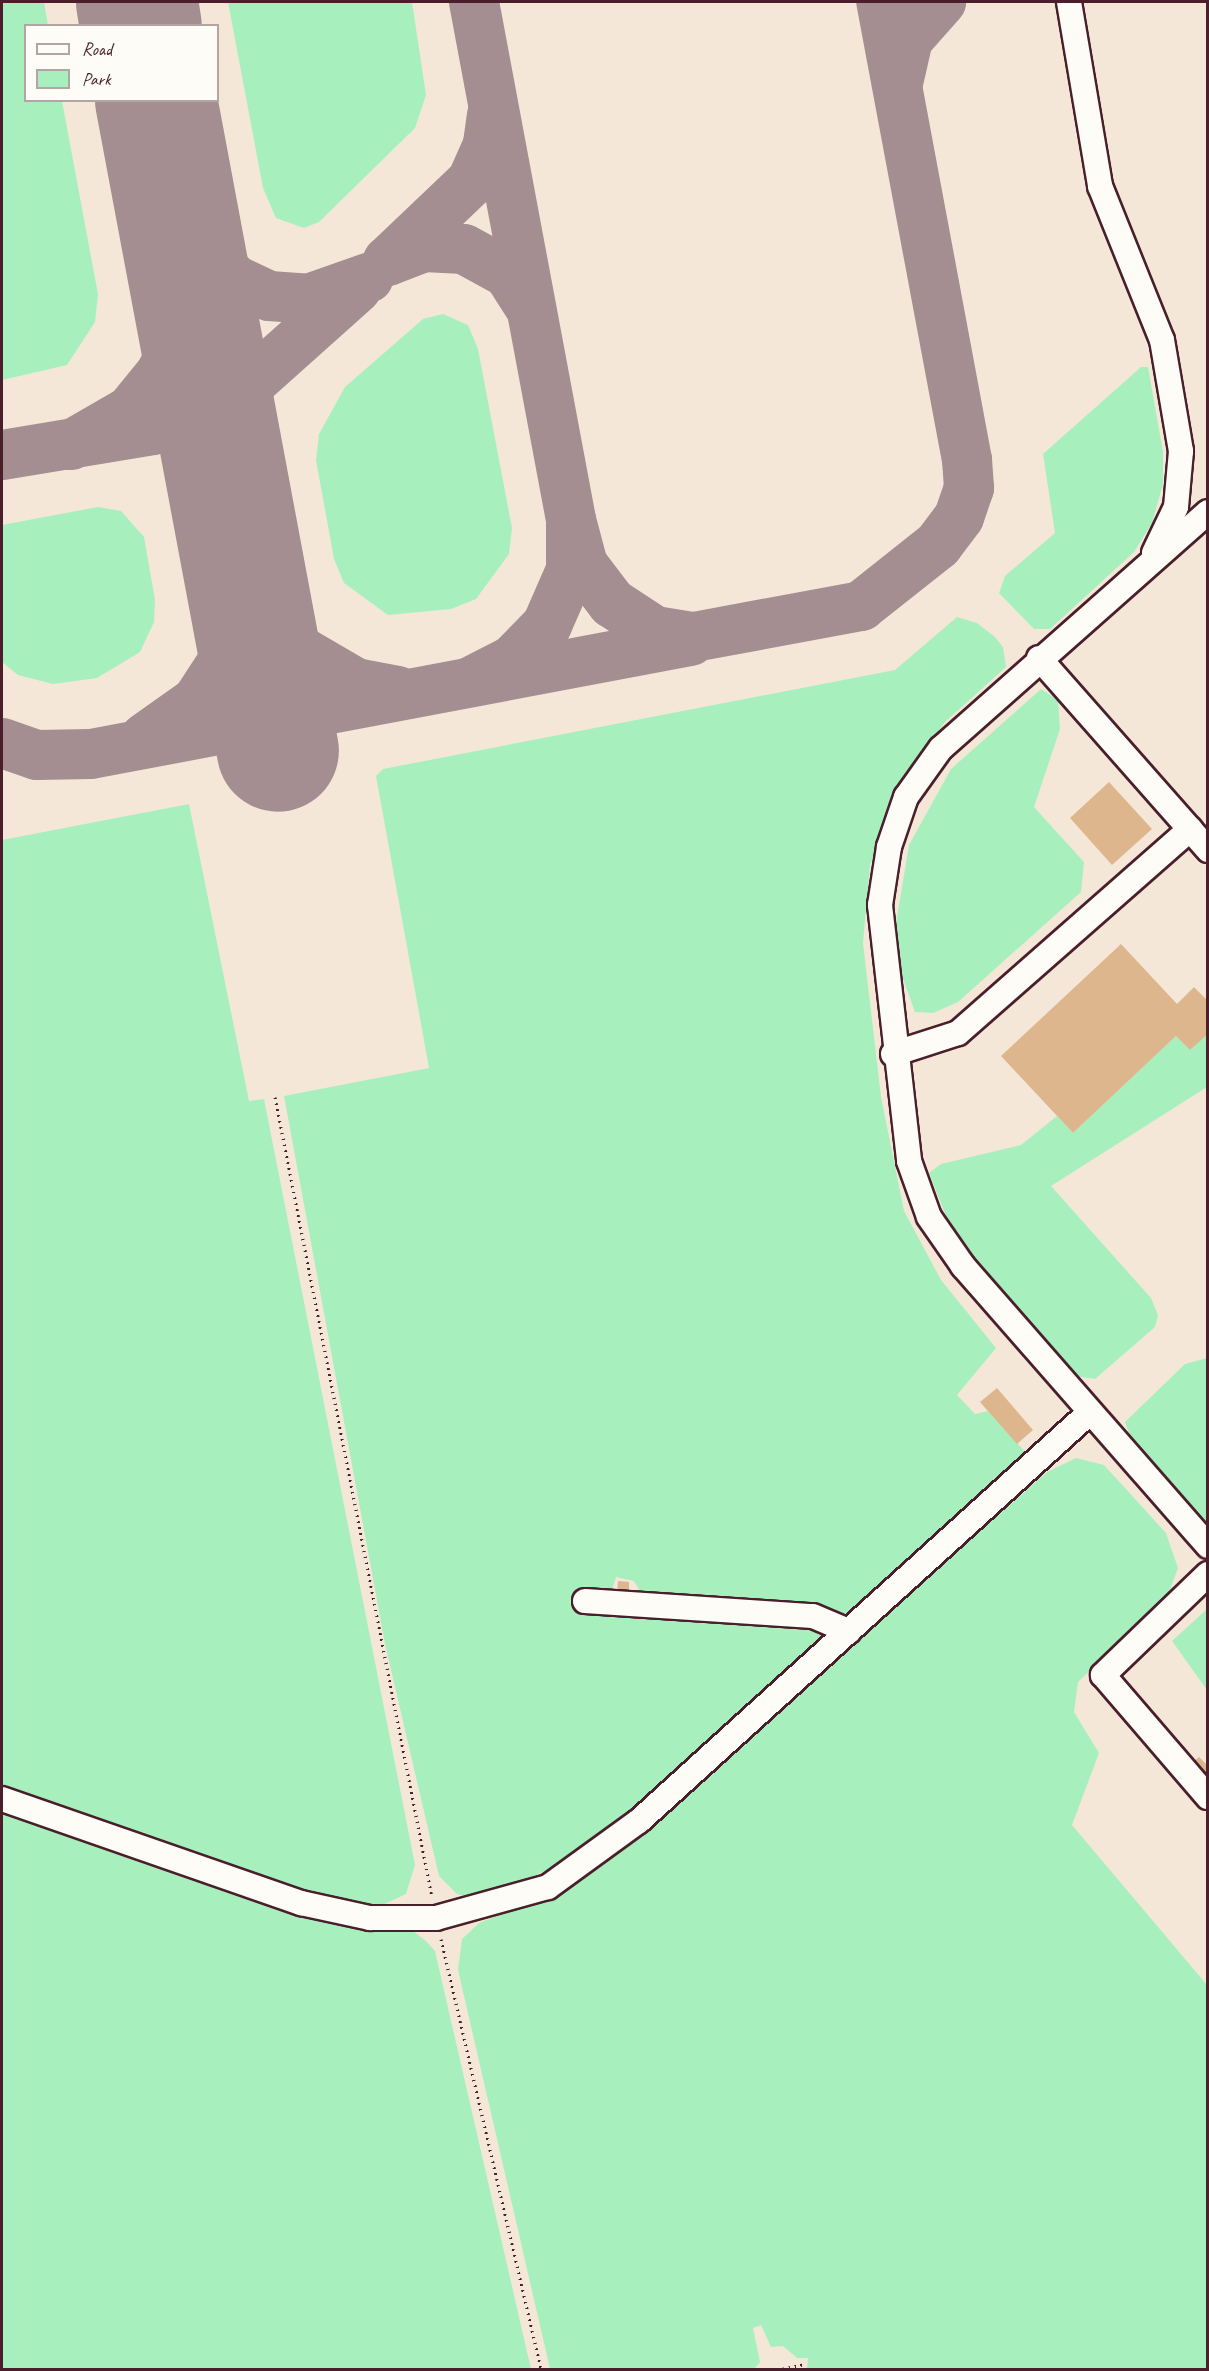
<!DOCTYPE html>
<style>
body{margin:0}
#map{position:relative;width:1209px;height:2371px;overflow:hidden;background:#fdfcf7;font-family:Caveat,sans-serif}
div>[style]{position:absolute}
.built>*{inset:0;background:#f4e7d8}
.green>*{inset:0;background:#a7f0be}
.taxiway>*{height:50px;margin:-25px;padding:0 25px;transform-origin:25px;border-radius:25px;background:#a48e91}
.runway>*{height:122px;margin:-61px;padding:0 61px;transform-origin:61px;border-radius:61px;background:#a48e91}
.building>*{inset:0;background:#deb68e}
.path>*{height:3px;margin-top:-1.5px;transform-origin:0;background:repeating-linear-gradient(90deg,#4a1f2b 0 1.5px,transparent 0 6px)}
.roads{filter:drop-shadow(2px 0 #4a1f2b) drop-shadow(-2px 0 #4a1f2b) drop-shadow(0 2px #4a1f2b) drop-shadow(0 -2px #4a1f2b)}
.minor>*{height:24px;margin:-12px;padding:0 12px;transform-origin:12px;border-radius:12px;background:#fdfcf7}
span{translate:-50% -50%;white-space:nowrap;text-align:center;line-height:1.15;-webkit-text-stroke:4.5px #fdfcf7;paint-order:stroke}
.frame{position:absolute;inset:0;border:3px solid #4a1f2b;pointer-events:none}
.legend{position:absolute;left:24px;top:24px;width:195px;height:78px;box-sizing:border-box;background:#fdfcf7;border:2px solid #b5a4a5;margin:0;padding:8px 10px;list-style:none;font-size:18px;color:#4a1f2b}
.legend li{display:flex;align-items:center;gap:12px;height:30px}
.legend b{width:30px;border:2px solid #b5a4a5}
</style>
<div id="map">
<div class="built">
<i style="clip-path:polygon(evenodd,2px 2px,1207px 2px,1207px 2369px,76px 2369px,2px 2288px,2px 2px,26px 26px,218px 26px,218px 100px,26px 100px,26px 26px)"></i>
</div>
<div class="green">
<i style="clip-path:polygon(2px 2px,44px 2px,48px 25px,26px 26px,26px 100px,62px 101px,98px 294px,95px 322px,67px 365px,2px 380px)"></i>
<i style="clip-path:polygon(228px 2px,412px 2px,426px 95px,415px 128px,319px 222px,304px 228px,276px 218px,263px 188px)"></i>
<i style="clip-path:polygon(443px 314px,468px 325px,478px 349px,512px 528px,509px 554px,476px 599px,451px 609px,388px 615px,344px 583px,334px 559px,316px 460px,319px 434px,345px 387px,423px 319px)"></i>
<i style="clip-path:polygon(1141px 367px,1148px 367px,1163px 452px,1163px 484px,1152px 523px,1134px 552px,1050px 629px,1034px 629px,999px 593px,1005px 576px,1055px 533px,1043px 454px)"></i>
<i style="clip-path:polygon(98px 507px,121px 511px,144px 537px,155px 600px,154px 622px,140px 652px,97px 678px,53px 684px,18px 675px,2px 662px,2px 525px)"></i>
<i style="clip-path:polygon(957px 617px,977px 623px,995px 637px,1003px 647px,1006px 667px,945px 722px,901px 783px,870px 865px,863px 943px,881px 1097px,904px 1211px,941px 1280px,996px 1348px,957px 1395px,975px 1414px,988px 1411px,1029px 1456px,856px 1614px,644px 1598px,634px 1581px,616px 1577px,611px 1593px,576px 1597px,577px 1605px,813px 1621px,830px 1634px,585px 1852px,500px 1892px,477px 1899px,457px 1894px,439px 1876px,385px 1644px,284px 1096px,429px 1068px,376px 776px,383px 769px,895px 670px)"></i>
<i style="clip-path:polygon(1041px 689px,1058px 700px,1060px 729px,1034px 807px,1084px 862px,1081px 892px,958px 1002px,933px 1013px,915px 1012px,898px 965px,895px 929px,909px 845px,951px 769px)"></i>
<i style="clip-path:polygon(189px 804px,249px 1101px,264px 1099px,415px 1865px,406px 1894px,376px 1908px,305px 1893px,2px 1788px,2px 840px)"></i>
<i style="clip-path:polygon(1207px 1034px,1207px 1087px,1051px 1186px,1151px 1298px,1158px 1315px,1155px 1327px,1095px 1379px,1075px 1376px,956px 1241px,929px 1173px,941px 1164px,1021px 1145px,1057px 1116px,1073px 1133px,1176px 1036px,1190px 1050px)"></i>
<i style="clip-path:polygon(1207px 1358px,1207px 1527px,1133px 1444px,1125px 1422px,1185px 1364px)"></i>
<i style="clip-path:polygon(1076px 1458px,1104px 1465px,1166px 1533px,1178px 1568px,1168px 1595px,1078px 1682px,1074px 1712px,1099px 1753px,1072px 1825px,1207px 1985px,1207px 2369px,807px 2369px,808px 2358px,797px 2358px,783px 2346px,771px 2347px,761px 2325px,753px 2328px,760px 2362px,755px 2368px,550px 2369px,458px 1970px,462px 1939px,479px 1923px,570px 1887px,607px 1862px,1047px 1472px)"></i>
<i style="clip-path:polygon(1207px 1609px,1207px 1690px,1172px 1641px)"></i>
<i style="clip-path:polygon(2px 1812px,282px 1907px,413px 1931px,426px 1941px,435px 1951px,531px 2369px,2px 2370px)"></i>
</div>
<div class="taxiway">
<i style="left:474px;top:2px;width:527px;rotate:79.39deg"></i>
<i style="left:898px;top:83px;width:45px;rotate:-77.2deg"></i>
<i style="left:908px;top:39px;width:50px;rotate:-48.3deg"></i>
<i style="left:492px;top:115px;width:30px;rotate:98deg"></i>
<i style="left:488px;top:145px;width:39px;rotate:114deg"></i>
<i style="left:472px;top:181px;width:116px;rotate:136.4deg"></i>
<i style="left:388px;top:261px;width:39px;rotate:-21deg"></i>
<i style="left:424px;top:247px;width:40px;rotate:2.9deg"></i>
<i style="left:464px;top:249px;width:50px;rotate:28.6deg"></i>
<i style="left:508px;top:273px;width:43px;rotate:57.4deg"></i>
<i style="left:71px;top:445px;width:68px;rotate:-30deg"></i>
<i style="left:130px;top:411px;width:49px;rotate:-50.8deg"></i>
<i style="left:161px;top:373px;width:32px;rotate:-64deg"></i>
<i style="left:175px;top:344px;width:60px;rotate:-82.3deg"></i>
<i style="left:183px;top:285px;width:120px;rotate:-97.2deg"></i>
<i style="left:168px;top:166px;width:76px;rotate:70.9deg"></i>
<i style="left:193px;top:238px;width:59px;rotate:45deg"></i>
<i style="left:235px;top:280px;width:38px;rotate:25deg"></i>
<i style="left:269px;top:296px;width:39px;rotate:4deg"></i>
<i style="left:308px;top:299px;width:64px;rotate:-19.3deg"></i>
<i style="left:2px;top:455px;width:153px;rotate:-9.4deg"></i>
<i style="left:153px;top:430px;width:41px;rotate:-17.1deg"></i>
<i style="left:192px;top:418px;width:73px;rotate:-31.5deg"></i>
<i style="left:254px;top:380px;width:138px;rotate:-41.8deg"></i>
<i style="left:472px;top:681px;width:46px;rotate:-27.1deg"></i>
<i style="left:513px;top:660px;width:49px;rotate:-45.8deg"></i>
<i style="left:547px;top:625px;width:60px;rotate:-66.4deg"></i>
<i style="left:571px;top:570px;width:50px;rotate:-90deg"></i>
<i style="left:571px;top:520px;width:47px;rotate:75.1deg"></i>
<i style="left:583px;top:565px;width:48px;rotate:52.7deg"></i>
<i style="left:612px;top:603px;width:51px;rotate:33.1deg"></i>
<i style="left:655px;top:631px;width:39px;rotate:9deg"></i>
<i style="left:694px;top:637px;width:170px;rotate:-10.5deg"></i>
<i style="left:861px;top:606px;width:98px;rotate:-38.4deg"></i>
<i style="left:938px;top:545px;width:35px;rotate:-53deg"></i>
<i style="left:959px;top:517px;width:31px;rotate:-71deg"></i>
<i style="left:969px;top:488px;width:28px;rotate:-94deg"></i>
<i style="left:967px;top:460px;width:466px;rotate:-100.6deg"></i>
<i style="left:145px;top:738px;width:64px;rotate:-35.4deg"></i>
<i style="left:197px;top:701px;width:51px;rotate:-56.9deg"></i>
<i style="left:225px;top:658px;width:51px;rotate:-70.5deg"></i>
<i style="left:242px;top:610px;width:70px;rotate:-92.5deg"></i>
<i style="left:239px;top:540px;width:77px;rotate:67.8deg"></i>
<i style="left:268px;top:611px;width:46px;rotate:52.9deg"></i>
<i style="left:296px;top:648px;width:69px;rotate:30.3deg"></i>
<i style="left:356px;top:683px;width:43px;rotate:10.8deg"></i>
<i style="left:2px;top:743px;width:37px;rotate:19deg"></i>
<i style="left:37px;top:755px;width:54px;rotate:-1.1deg"></i>
<i style="left:91px;top:754px;width:610px;rotate:-10.68deg"></i>
</div>
<div class="runway">
<i style="left:137px;top:2px;width:24px;rotate:81deg"></i>
<i style="left:156px;top:100px;width:662px;rotate:79.39deg"></i>
</div>
<div class="building">
<i style="clip-path:polygon(1109px 782px,1152px 829px,1112px 865px,1070px 818px)"></i>
<i style="clip-path:polygon(1121px 944px,1177px 1004px,1194px 987px,1208px 1001px,1208px 1034px,1190px 1050px,1176px 1036px,1073px 1133px,1001px 1056px)"></i>
<i style="clip-path:polygon(997px 1388px,1033px 1430px,1017px 1444px,980px 1402px)"></i>
<i style="clip-path:polygon(618px 1581px,629px 1582px,629px 1593px,617px 1592px)"></i>
<i style="clip-path:polygon(1199px 1757px,1208px 1766px,1205px 1776px,1193px 1762px)"></i>
</div>
<div class="path">
<i style="left:275px;top:1097px;width:815px;rotate:78.9deg"></i>
<i style="left:441px;top:1939px;width:442px;rotate:76.9deg"></i>
<i style="left:777px;top:2370px;width:29px;rotate:-12deg"></i>
</div>
<div class="roads">
<div class="minor">
<i style="left:1069px;top:2px;width:187px;rotate:80.4deg"></i>
<i style="left:1100px;top:186px;width:166px;rotate:68.1deg"></i>
<i style="left:1162px;top:340px;width:113px;rotate:80.3deg"></i>
<i style="left:1181px;top:451px;width:56px;rotate:95.1deg"></i>
<i style="left:1176px;top:507px;width:51px;rotate:115.6deg"></i>
<i style="left:1208px;top:512px;width:356px;rotate:138.5deg"></i>
<i style="left:941px;top:748px;width:60px;rotate:125.5deg"></i>
<i style="left:906px;top:797px;width:53px;rotate:108.8deg"></i>
<i style="left:889px;top:847px;width:59px;rotate:98.8deg"></i>
<i style="left:880px;top:905px;width:258px;rotate:83.5deg"></i>
<i style="left:909px;top:1161px;width:59px;rotate:70.3deg"></i>
<i style="left:929px;top:1217px;width:60px;rotate:55.2deg"></i>
<i style="left:963px;top:1266px;width:372px;rotate:48.8deg"></i>
<i style="left:1039px;top:658px;width:256px;rotate:48.6deg"></i>
<i style="left:893px;top:1054px;width:68px;rotate:-17.9deg"></i>
<i style="left:958px;top:1033px;width:309px;rotate:-41.3deg"></i>
<i style="left:1208px;top:1574px;width:146px;rotate:136.1deg"></i>
<i style="left:1103px;top:1675px;width:161px;rotate:49.3deg"></i>
<i style="left:585px;top:1601px;width:228px;rotate:3.8deg"></i>
<i style="left:813px;top:1616px;width:39px;rotate:23deg"></i>
<i style="left:2px;top:1799px;width:317px;rotate:19.2deg"></i>
<i style="left:301px;top:1903px;width:71px;rotate:12.3deg"></i>
<i style="left:370px;top:1918px;width:66px"></i>
<i style="left:436px;top:1918px;width:116px;rotate:-15.5deg"></i>
<i style="left:548px;top:1887px;width:112px;rotate:-36deg"></i>
<i style="left:639px;top:1821px;width:609px;rotate:-42.2deg"></i>
</div>
</div>
<div class="frame"></div>
<ul class="legend">
<li><b style="height:8px;background:#fdfcf7"></b>Road</li>
<li><b style="height:16px;background:#a7f0be"></b>Park</li>
</ul>
</div>
